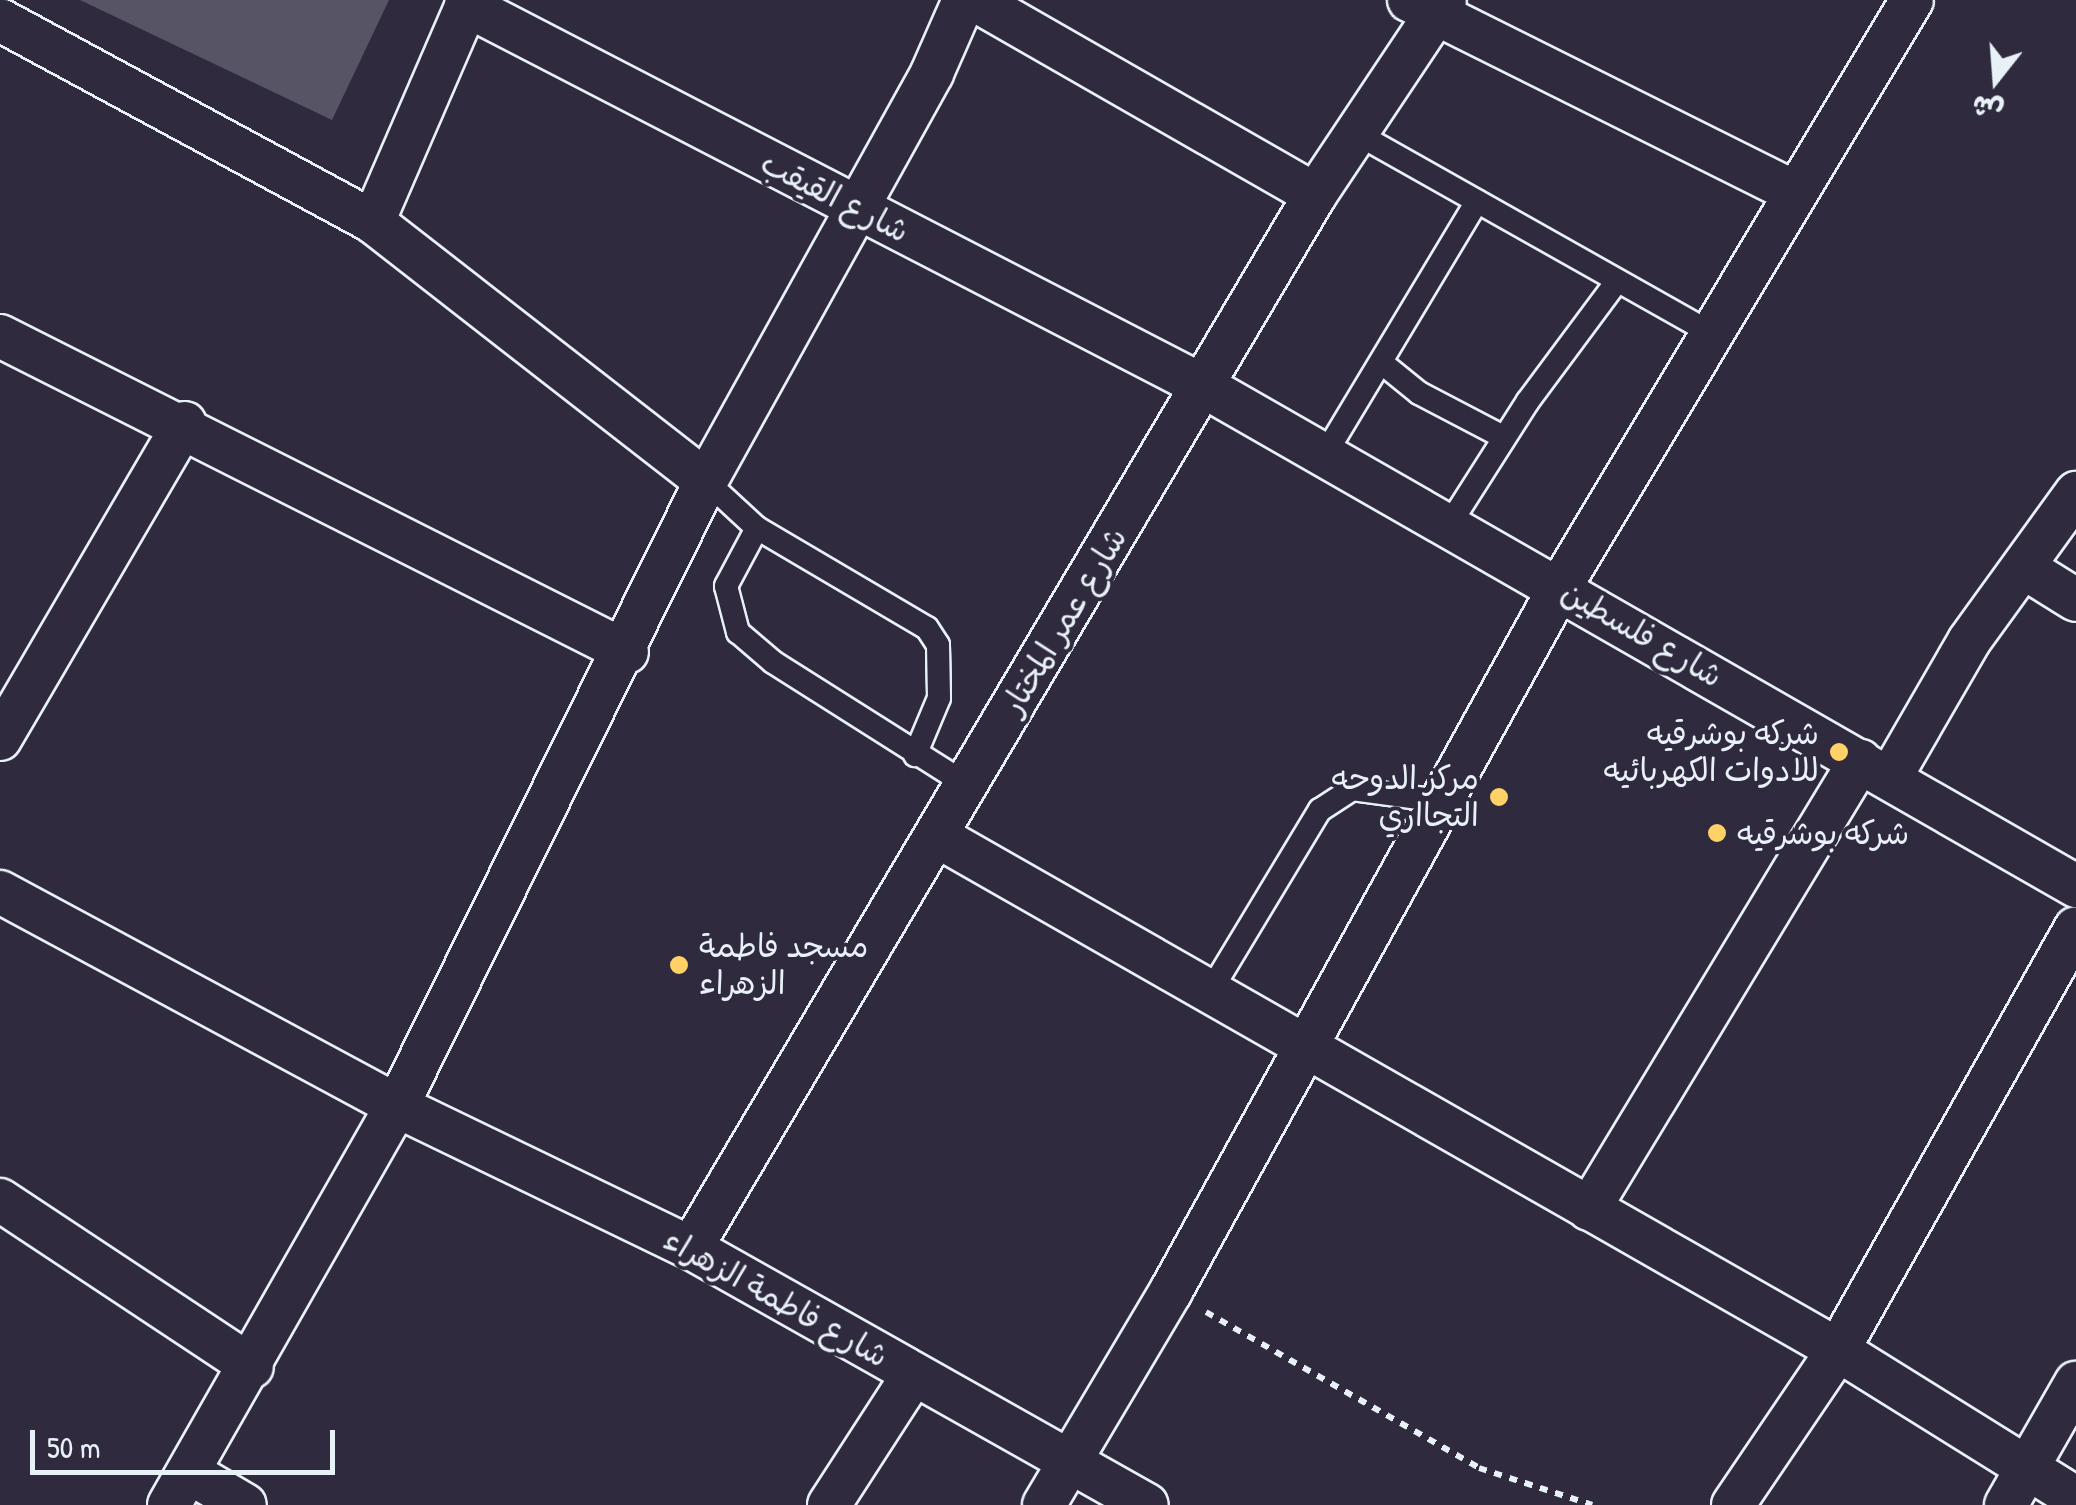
<!DOCTYPE html>
<meta charset="utf-8">
<style>
body{margin:0}
#map{position:relative;width:2076px;height:1505px;overflow:hidden;background:#2f2a3d;font-family:"Patrick Hand","Playpen Sans Arabic",sans-serif}
div>[style]{position:absolute}
.building>*{inset:0;background:#575565}
.path>*{height:6px;margin-top:-3px;transform-origin:0;background:repeating-linear-gradient(90deg,#e8f1f8 0 8px,transparent 0 16px)}
.roads{filter:drop-shadow(2px 0 #e8f1f8) drop-shadow(-2px 0 #e8f1f8) drop-shadow(0 2px #e8f1f8) drop-shadow(0 -2px #e8f1f8)}
.service>*{height:22px;margin:-11px;padding:0 11px;transform-origin:11px;border-radius:11px;background:#2f2a3d}
.minor>*{height:42px;margin:-21px;padding:0 21px;transform-origin:21px;border-radius:21px;background:#2f2a3d}
.dots>*{width:28px;height:28px;translate:-50% -50%;box-sizing:border-box;border:5px solid #2f2a3d;border-radius:50%}
span{translate:-50% -50%;white-space:nowrap;text-align:center;line-height:1.15;-webkit-text-stroke:8px #2f2a3d;paint-order:stroke}
.street-label{font-size:32px;color:#e8f1f8}
.poi-label{font-size:32px;color:#e8f1f8}
.right{translate:-100% -50%;text-align:right}
.left{translate:0 -50%;text-align:left}
.north{position:absolute;left:1946px;top:30px;width:100px;height:100px;-webkit-text-stroke:8px #2f2a3d;paint-order:stroke;rotate:197deg;font-size:28px;font-weight:700;line-height:40px;text-align:center;color:#e8f1f8}
.north::after{content:'';display:block;margin:auto;width:35px;height:45px;background:#e8f1f8;clip-path:polygon(50% 0,100% 100%,50% 72%,0 100%)}
.scale{position:absolute;left:30px;top:1430px;width:305px;height:45px;box-sizing:border-box;border:5px solid #e8f1f8;border-top:0;padding-left:12px;font-size:30px;line-height:35px;white-space:nowrap;color:#e8f1f8;-webkit-text-stroke:8px #2f2a3d;paint-order:stroke}
</style>
<div id="map">
<div class="building">
<i style="clip-path:polygon(80px 0,389px 0,332px 120px)"></i>
</div>
<div class="path">
<i style="left:1206px;top:1312px;width:314px;rotate:29.7deg"></i>
<i style="left:1479px;top:1468px;width:119px;rotate:18.1deg"></i>
</div>
<div class="roads">
<div class="service">
<i style="left:1356px;top:133px;width:405px;rotate:29.4deg"></i>
<i style="left:1382px;top:363px;width:48px;rotate:39deg"></i>
<i style="left:1419px;top:393px;width:95px;rotate:27.6deg"></i>
<i style="left:1324px;top:456px;width:297px;rotate:-59deg"></i>
<i style="left:706px;top:481px;width:69px;rotate:42.7deg"></i>
<i style="left:757px;top:528px;width:66px;rotate:118.1deg"></i>
<i style="left:726px;top:586px;width:48px;rotate:75.4deg"></i>
<i style="left:738px;top:632px;width:46px;rotate:40.6deg"></i>
<i style="left:773px;top:662px;width:228px;rotate:32.3deg"></i>
<i style="left:1449px;top:525px;width:147px;rotate:-57.5deg"></i>
<i style="left:1528px;top:401px;width:146px;rotate:-53.4deg"></i>
<i style="left:757px;top:528px;width:197px;rotate:30.5deg"></i>
<i style="left:927px;top:628px;width:20px;rotate:57deg"></i>
<i style="left:938px;top:645px;width:53px;rotate:88.9deg"></i>
<i style="left:939px;top:698px;width:62px;rotate:112.8deg"></i>
<i style="left:1210px;top:992px;width:213px;rotate:-58.9deg"></i>
<i style="left:1320px;top:810px;width:38px;rotate:-33deg"></i>
<i style="left:1352px;top:789px;width:90px;rotate:7.7deg"></i>
</div>
<div class="minor">
<i style="left:975px;top:0;width:392px;rotate:29.8deg"></i>
<i style="left:1409px;top:0;width:430px;rotate:26.5deg"></i>
<i style="left:466px;top:5px;width:832px;rotate:27.34deg"></i>
<i style="left:1205px;top:387px;width:1004px;rotate:29.81deg"></i>
<i style="left:0;top:20px;width:424px;rotate:28.4deg"></i>
<i style="left:373px;top:222px;width:422px;rotate:37.9deg"></i>
<i style="left:373px;top:222px;width:242px;rotate:-66.6deg"></i>
<i style="left:0;top:336px;width:702px;rotate:26.75deg"></i>
<i style="left:2023px;top:567px;width:62px;rotate:31.9deg"></i>
<i style="left:0;top:739px;width:366px;rotate:-59.7deg"></i>
<i style="left:1890px;top:778px;width:158px;rotate:-60deg"></i>
<i style="left:1969px;top:641px;width:183px;rotate:-54.1deg"></i>
<i style="left:937px;top:836px;width:1037px;rotate:29.7deg"></i>
<i style="left:1838px;top:1350px;width:280px;rotate:31.9deg"></i>
<i style="left:0;top:892px;width:451px;rotate:28.3deg"></i>
<i style="left:397px;top:1106px;width:326px;rotate:25.8deg"></i>
<i style="left:691px;top:1248px;width:523px;rotate:29.41deg"></i>
<i style="left:0;top:1200px;width:302px;rotate:33.5deg"></i>
<i style="left:1589px;top:1209px;width:524px;rotate:-58.83deg"></i>
<i style="left:691px;top:1248px;width:1224px;rotate:-59.35deg"></i>
<i style="left:1315px;top:195px;width:234px;rotate:-56.3deg"></i>
<i style="left:192px;top:1474px;width:61px;rotate:30.3deg"></i>
<i style="left:169px;top:1505px;width:460px;rotate:-60.3deg"></i>
<i style="left:397px;top:1106px;width:697px;rotate:-63.69deg"></i>
<i style="left:706px;top:481px;width:466px;rotate:-61deg"></i>
<i style="left:932px;top:73px;width:80px;rotate:-66.3deg"></i>
<i style="left:829px;top:1505px;width:155px;rotate:-57.1deg"></i>
<i style="left:1044px;top:1505px;width:249px;rotate:-59.3deg"></i>
<i style="left:1171px;top:1291px;width:804px;rotate:-61.08deg"></i>
<i style="left:1560px;top:587px;width:684px;rotate:-59.05deg"></i>
<i style="left:1733px;top:1505px;width:187px;rotate:-55.9deg"></i>
<i style="left:1838px;top:1350px;width:484px;rotate:-60.6deg"></i>
<i style="left:2006px;top:1505px;width:141px;rotate:-60.2deg"></i>
</div>
</div>
<div class="dots">
<i style="left:1839px;top:752px;background:#ffd166"></i>
<i style="left:1499px;top:797px;background:#ffd166"></i>
<i style="left:1717px;top:833px;background:#ffd166"></i>
<i style="left:679px;top:965px;background:#ffd166"></i>
</div>
<div class="street-label">
<span style="left:835px;top:197px;rotate:27deg">شارع القيقب</span>
<span style="left:1064px;top:621px;rotate:-59deg">شارع عمر المختار</span>
<span style="left:1642px;top:634px;rotate:30deg">شارع فلسطين</span>
<span style="left:776px;top:1298px;rotate:29deg">شارع فاطمة الزهراء</span>
</div>
<div class="poi-label">
<span class="right" style="left:1819px;top:752px">شركه بوشرقيه<br>للادوات الكهربائيه</span>
<span class="right" style="left:1479px;top:797px">مركز الدوحه<br>التجااري</span>
<span class="left" style="left:1737px;top:833px">شركه بوشرقيه</span>
<span class="left" style="left:699px;top:965px">مسجد فاطمة<br>الزهراء</span>
</div>
<div class="north">ش</div>
<div class="scale">50 m</div>
</div>
